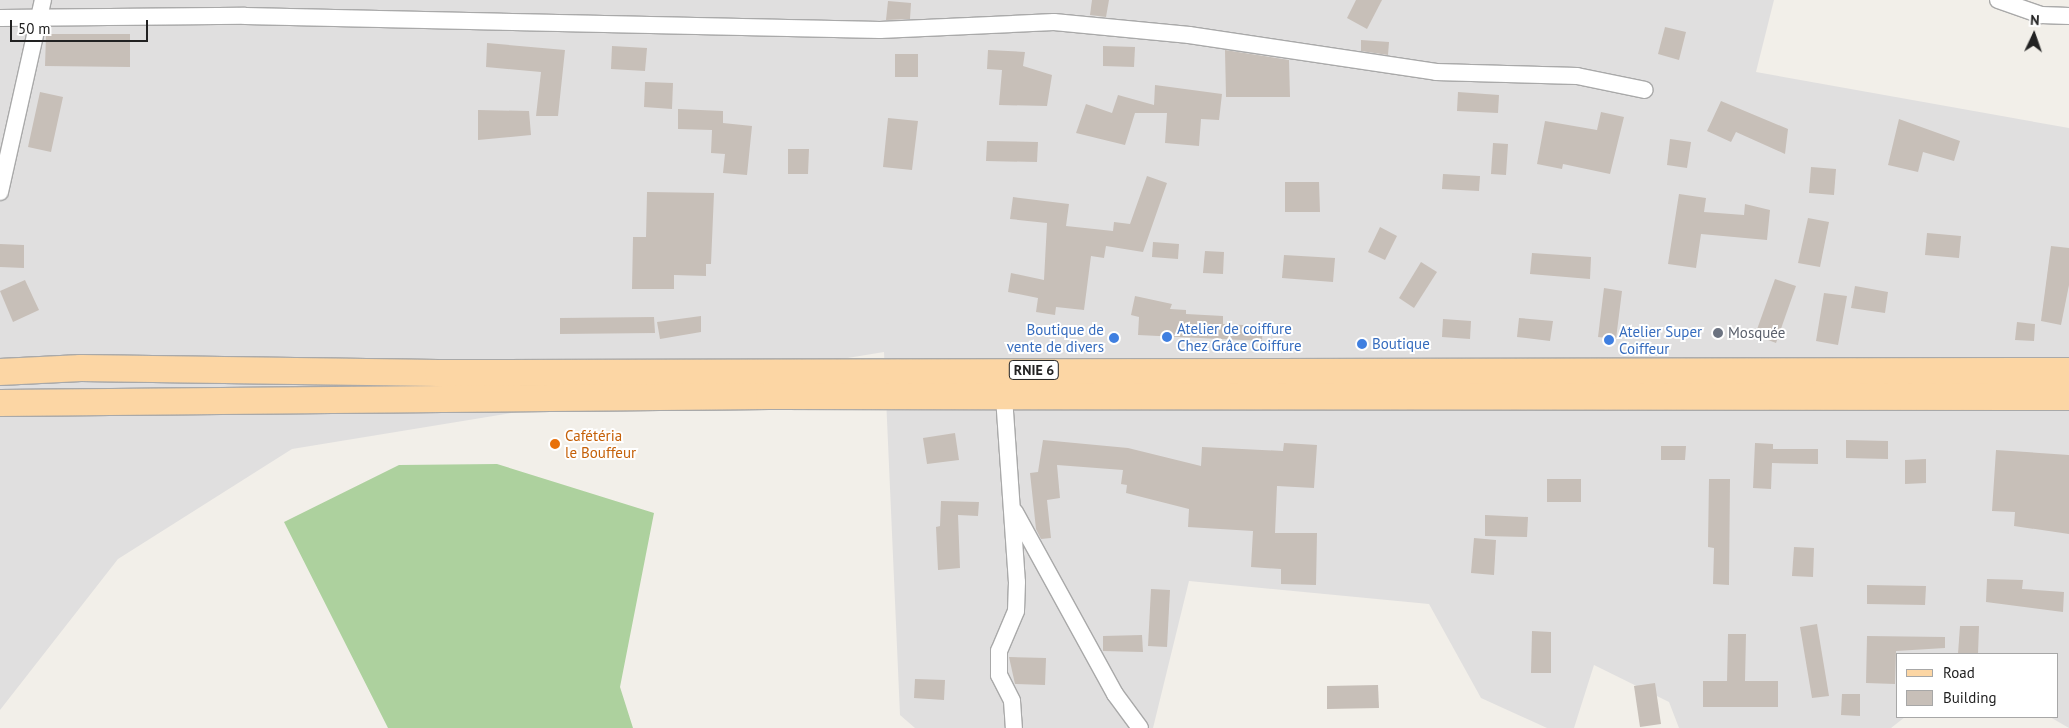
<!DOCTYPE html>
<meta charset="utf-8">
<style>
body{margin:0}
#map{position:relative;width:2069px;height:728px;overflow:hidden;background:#f2efe9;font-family:"PT Sans",sans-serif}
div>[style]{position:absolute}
.residential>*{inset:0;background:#e0dfdf}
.forest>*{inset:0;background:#add19e}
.building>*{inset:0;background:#c7bfb8}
.roads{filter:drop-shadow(1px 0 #a9a9a9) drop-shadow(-1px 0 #a9a9a9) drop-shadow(0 1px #a9a9a9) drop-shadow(0 -1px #a9a9a9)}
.minor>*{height:16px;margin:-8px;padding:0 8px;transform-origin:8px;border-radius:8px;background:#fff}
.primary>*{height:26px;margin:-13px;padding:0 13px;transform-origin:13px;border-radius:13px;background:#fcd6a4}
.dots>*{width:14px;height:14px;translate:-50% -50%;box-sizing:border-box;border:2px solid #fff;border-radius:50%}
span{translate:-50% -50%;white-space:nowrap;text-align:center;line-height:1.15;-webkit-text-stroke:4px #fff;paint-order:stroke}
.shield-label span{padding:1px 4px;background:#fff;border:1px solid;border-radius:4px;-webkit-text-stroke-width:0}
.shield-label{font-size:14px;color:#222;font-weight:700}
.shop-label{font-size:15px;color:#366cbe}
.left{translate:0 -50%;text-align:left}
.right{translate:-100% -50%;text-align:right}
.worship-label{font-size:15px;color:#5b616d}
.food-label{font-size:15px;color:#c56008}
.legend{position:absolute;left:1896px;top:653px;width:162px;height:65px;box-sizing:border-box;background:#fff;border:1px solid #a7a7a7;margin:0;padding:6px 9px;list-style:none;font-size:15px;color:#222}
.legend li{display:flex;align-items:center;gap:10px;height:25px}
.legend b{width:25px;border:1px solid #a7a7a7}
.north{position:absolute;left:2009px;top:10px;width:50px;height:50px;-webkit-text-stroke:4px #fff;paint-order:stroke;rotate:3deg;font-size:14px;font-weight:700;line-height:20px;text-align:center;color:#222}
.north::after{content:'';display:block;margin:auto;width:18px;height:22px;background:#222;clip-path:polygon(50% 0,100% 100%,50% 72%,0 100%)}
.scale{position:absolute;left:10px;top:20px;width:138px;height:22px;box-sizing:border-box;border:2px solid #222;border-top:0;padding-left:6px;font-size:15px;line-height:18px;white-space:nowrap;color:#222;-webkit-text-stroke:4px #fff;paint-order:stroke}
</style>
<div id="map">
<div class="residential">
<i style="clip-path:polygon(0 0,1774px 0,1756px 72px,2069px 128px,2069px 728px,2050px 717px,2058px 717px,2058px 654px,1898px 654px,1898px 717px,1905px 717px,1891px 728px,1679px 728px,1669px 702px,1594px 665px,1574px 728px,1547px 728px,1481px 698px,1429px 604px,1189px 581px,1153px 728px,915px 728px,900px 715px,884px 352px,292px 449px,118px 559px,0 710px)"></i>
</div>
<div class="forest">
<i style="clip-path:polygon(497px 464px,654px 513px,620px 687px,633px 728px,388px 728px,284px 522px,399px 465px)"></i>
</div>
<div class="building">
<i style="clip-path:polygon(1092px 0,1109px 0,1106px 17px,1090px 15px)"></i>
<i style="clip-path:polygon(1356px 0,1382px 0,1367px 29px,1347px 18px)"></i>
<i style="clip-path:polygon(888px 1px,911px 3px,910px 19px,886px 20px)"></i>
<i style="clip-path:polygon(1665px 27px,1686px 32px,1679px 60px,1658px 54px)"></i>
<i style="clip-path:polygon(46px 34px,130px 34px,130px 67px,45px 66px)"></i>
<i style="clip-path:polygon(1361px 40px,1389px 42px,1388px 55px,1361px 51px)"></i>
<i style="clip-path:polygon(487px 43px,565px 50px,558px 116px,536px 116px,541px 72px,486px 67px)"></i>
<i style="clip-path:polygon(612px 46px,647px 48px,645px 71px,611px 69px)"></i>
<i style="clip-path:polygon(1103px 46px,1135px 47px,1134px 67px,1103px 66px)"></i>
<i style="clip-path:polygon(988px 50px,1025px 52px,1023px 66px,1052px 75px,1047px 106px,999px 105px,1002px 70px,987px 69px)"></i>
<i style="clip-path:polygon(1225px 50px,1289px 60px,1290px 97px,1226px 97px)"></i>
<i style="clip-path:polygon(895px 54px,918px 54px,918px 77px,895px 77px)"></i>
<i style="clip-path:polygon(645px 82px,673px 83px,672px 109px,644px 107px)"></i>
<i style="clip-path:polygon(1155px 85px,1222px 94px,1219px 120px,1201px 119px,1199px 146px,1165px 143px,1167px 113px,1135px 113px,1125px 145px,1076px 133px,1086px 104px,1112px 113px,1118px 95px,1154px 105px)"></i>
<i style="clip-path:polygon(40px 92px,63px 97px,51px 152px,28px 147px)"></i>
<i style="clip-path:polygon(1458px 92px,1499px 95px,1498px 113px,1457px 111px)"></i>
<i style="clip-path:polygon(1721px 101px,1788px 129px,1785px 154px,1736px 132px,1731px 142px,1707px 131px)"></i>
<i style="clip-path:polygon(678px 109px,723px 111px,723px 123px,752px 126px,747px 175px,723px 173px,725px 154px,711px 153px,712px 130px,678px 129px)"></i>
<i style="clip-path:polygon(478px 110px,529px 111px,531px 135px,478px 140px)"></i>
<i style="clip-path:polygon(1601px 112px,1624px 117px,1610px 174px,1563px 164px,1562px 169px,1537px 164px,1545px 121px,1597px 130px)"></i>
<i style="clip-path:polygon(888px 118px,918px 121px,912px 170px,883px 167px)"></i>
<i style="clip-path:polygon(1899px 119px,1960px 141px,1954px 161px,1923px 152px,1918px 172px,1888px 165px)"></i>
<i style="clip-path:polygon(1670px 139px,1691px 142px,1687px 168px,1667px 165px)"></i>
<i style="clip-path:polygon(987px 141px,1038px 142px,1037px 162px,986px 161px)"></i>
<i style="clip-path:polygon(1493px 143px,1508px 144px,1506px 175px,1491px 174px)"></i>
<i style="clip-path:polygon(788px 149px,809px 149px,808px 174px,788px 174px)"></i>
<i style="clip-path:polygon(1811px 167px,1836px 169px,1834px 195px,1809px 193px)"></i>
<i style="clip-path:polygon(1443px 174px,1480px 176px,1479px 191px,1442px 189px)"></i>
<i style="clip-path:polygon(1147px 176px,1167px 183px,1143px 252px,1106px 246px,1104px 258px,1091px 256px,1084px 310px,1056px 307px,1055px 315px,1036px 312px,1038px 298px,1008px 292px,1011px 273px,1044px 280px,1047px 223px,1010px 219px,1013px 197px,1069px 204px,1066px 226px,1113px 231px,1114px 222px,1130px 224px)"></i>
<i style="clip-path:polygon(1285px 182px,1319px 182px,1320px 212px,1285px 212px)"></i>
<i style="clip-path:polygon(647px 192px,714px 193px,711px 264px,706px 264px,706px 276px,674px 275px,674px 289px,632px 289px,633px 237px,646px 237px)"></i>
<i style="clip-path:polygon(1679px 194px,1706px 198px,1704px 212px,1744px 215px,1745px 204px,1770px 210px,1767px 240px,1701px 234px,1696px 268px,1668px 264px)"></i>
<i style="clip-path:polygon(1808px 218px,1829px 222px,1820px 267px,1798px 263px)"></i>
<i style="clip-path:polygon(1380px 227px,1397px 236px,1385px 260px,1368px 252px)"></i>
<i style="clip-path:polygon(1927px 233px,1961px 236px,1959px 258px,1925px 255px)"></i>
<i style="clip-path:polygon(1153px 242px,1179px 244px,1178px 259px,1152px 257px)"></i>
<i style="clip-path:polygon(0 244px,24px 245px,24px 268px,0 267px)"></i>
<i style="clip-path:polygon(2051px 246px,2069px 248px,2069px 285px,2061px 325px,2041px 321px)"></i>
<i style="clip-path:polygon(1205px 251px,1224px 252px,1223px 274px,1203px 273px)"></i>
<i style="clip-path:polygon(1532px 253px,1591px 257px,1590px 279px,1530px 274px)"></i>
<i style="clip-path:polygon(1284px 255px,1335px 258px,1333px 282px,1282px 278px)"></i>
<i style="clip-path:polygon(1421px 262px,1437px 272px,1414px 308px,1399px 298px)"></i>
<i style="clip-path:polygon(1775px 279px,1796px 286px,1776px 343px,1755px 335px)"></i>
<i style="clip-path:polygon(25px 280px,39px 310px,13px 322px,0 291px)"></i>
<i style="clip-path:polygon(1855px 286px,1888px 292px,1885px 313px,1851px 308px)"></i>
<i style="clip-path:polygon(1604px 288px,1622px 291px,1616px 339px,1598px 337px)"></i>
<i style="clip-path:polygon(1824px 293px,1847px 296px,1838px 345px,1816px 341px)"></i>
<i style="clip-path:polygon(1135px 296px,1172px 304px,1170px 309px,1186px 310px,1186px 314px,1223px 316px,1223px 324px,1263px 326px,1262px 341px,1138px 335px,1139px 317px,1131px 315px)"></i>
<i style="clip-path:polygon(701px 316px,701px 332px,660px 339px,657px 322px)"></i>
<i style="clip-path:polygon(654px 317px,655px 333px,560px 334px,560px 318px)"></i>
<i style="clip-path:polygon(1519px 318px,1553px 321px,1550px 341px,1517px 337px)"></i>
<i style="clip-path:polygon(1443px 319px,1471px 321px,1470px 339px,1442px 337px)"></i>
<i style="clip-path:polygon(2017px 322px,2035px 324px,2034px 341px,2015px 340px)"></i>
<i style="clip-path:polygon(955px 433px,959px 460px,927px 464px,923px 438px)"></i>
<i style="clip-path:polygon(1043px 440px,1128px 448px,1201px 466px,1202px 447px,1283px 451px,1284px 443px,1317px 445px,1314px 488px,1277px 486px,1275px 533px,1317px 533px,1316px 585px,1281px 584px,1281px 569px,1251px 567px,1253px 531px,1188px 527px,1189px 509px,1126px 493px,1127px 485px,1121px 484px,1123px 470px,1057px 465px,1060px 498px,1047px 500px,1051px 538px,1041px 539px,1036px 529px,1030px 473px,1038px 472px)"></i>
<i style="clip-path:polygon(1846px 440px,1888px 441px,1888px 459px,1846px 458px)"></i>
<i style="clip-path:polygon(1755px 443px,1773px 444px,1773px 449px,1818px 449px,1818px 464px,1772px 463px,1771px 489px,1753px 488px)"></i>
<i style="clip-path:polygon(1661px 446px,1686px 446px,1685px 460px,1661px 460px)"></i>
<i style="clip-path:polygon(1996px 450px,2069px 455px,2069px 534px,2014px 526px,2015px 512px,1992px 511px)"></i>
<i style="clip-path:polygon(1926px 459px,1926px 483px,1905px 484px,1905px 460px)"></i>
<i style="clip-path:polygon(1547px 479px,1581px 479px,1581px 502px,1547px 502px)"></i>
<i style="clip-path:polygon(1709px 479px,1730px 479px,1729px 585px,1713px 584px,1714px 548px,1708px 547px)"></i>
<i style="clip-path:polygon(941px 501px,979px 502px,978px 516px,958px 515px,960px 568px,938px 570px,936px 527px,940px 526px)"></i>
<i style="clip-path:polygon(1485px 515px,1528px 517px,1527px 537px,1485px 536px)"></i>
<i style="clip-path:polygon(1474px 538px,1496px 540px,1494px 575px,1471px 573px)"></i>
<i style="clip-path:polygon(1794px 547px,1814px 548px,1813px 577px,1792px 576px)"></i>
<i style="clip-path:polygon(1987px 579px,2023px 580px,2022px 589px,2064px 592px,2063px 612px,1986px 602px)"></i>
<i style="clip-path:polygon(1867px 585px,1926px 586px,1925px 605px,1867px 604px)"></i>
<i style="clip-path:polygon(1151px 589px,1170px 590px,1167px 647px,1148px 646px)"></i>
<i style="clip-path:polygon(1817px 624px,1829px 696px,1812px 698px,1800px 627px)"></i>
<i style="clip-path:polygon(1960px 626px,1979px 626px,1978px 654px,1958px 654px)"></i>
<i style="clip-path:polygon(1532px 631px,1551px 632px,1551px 673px,1531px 673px)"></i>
<i style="clip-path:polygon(1728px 634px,1746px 634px,1745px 681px,1778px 681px,1778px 707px,1703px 707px,1703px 681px,1727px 681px)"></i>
<i style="clip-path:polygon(1142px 635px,1143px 652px,1103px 651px,1103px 636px)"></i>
<i style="clip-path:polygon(1867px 636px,1945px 637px,1945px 648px,1896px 651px,1895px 684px,1866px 683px)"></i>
<i style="clip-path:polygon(1009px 657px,1046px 658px,1045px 685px,1015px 684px)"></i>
<i style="clip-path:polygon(915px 679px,945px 680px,944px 700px,914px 698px)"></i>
<i style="clip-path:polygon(1655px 683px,1661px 724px,1640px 727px,1634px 686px)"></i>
<i style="clip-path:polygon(1378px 685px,1379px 708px,1327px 709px,1327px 686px)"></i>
<i style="clip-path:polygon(1842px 694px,1860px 694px,1860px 716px,1841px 715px)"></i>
</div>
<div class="roads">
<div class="minor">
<i style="left:1998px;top:0;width:46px;rotate:19.2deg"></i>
<i style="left:2041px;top:15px;width:28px;rotate:2deg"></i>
<i style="left:0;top:18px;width:245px;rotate:-0.5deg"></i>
<i style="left:245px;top:16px;width:635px;rotate:1.26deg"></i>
<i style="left:880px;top:30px;width:174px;rotate:-2.6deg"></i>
<i style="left:1054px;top:22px;width:136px;rotate:5.5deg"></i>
<i style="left:1189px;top:35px;width:250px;rotate:8.5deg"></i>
<i style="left:1436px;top:72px;width:141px;rotate:1.6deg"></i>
<i style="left:1577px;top:76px;width:69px;rotate:11.6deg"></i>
<i style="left:0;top:192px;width:197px;rotate:-77.4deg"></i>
<i style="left:1004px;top:397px;width:185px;rotate:86deg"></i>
<i style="left:1017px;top:582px;width:29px;rotate:92deg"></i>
<i style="left:1016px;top:611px;width:43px;rotate:113deg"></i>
<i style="left:999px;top:651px;width:24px;rotate:90deg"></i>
<i style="left:999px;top:675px;width:29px;rotate:63deg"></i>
<i style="left:1012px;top:701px;width:27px;rotate:86deg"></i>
<i style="left:1015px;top:512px;width:208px;rotate:61.2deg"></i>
<i style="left:1115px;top:694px;width:42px;rotate:53.7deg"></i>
</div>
<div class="primary">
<i style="left:0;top:372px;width:81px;rotate:-2.8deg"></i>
<i style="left:81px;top:368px;width:357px;rotate:0.8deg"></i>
<i style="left:438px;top:373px;width:1631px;rotate:-0.07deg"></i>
<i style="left:0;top:403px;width:769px;rotate:-0.52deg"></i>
<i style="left:769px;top:396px;width:1300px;rotate:0.04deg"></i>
</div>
</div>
<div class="dots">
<i style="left:1718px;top:333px;background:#6b7280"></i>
<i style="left:1167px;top:337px;background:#3f7fe0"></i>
<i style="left:1114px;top:338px;background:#3f7fe0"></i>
<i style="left:1609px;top:340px;background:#3f7fe0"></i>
<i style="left:1362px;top:344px;background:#3f7fe0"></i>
<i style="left:555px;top:444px;background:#e8710a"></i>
</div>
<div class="shield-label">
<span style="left:1034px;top:370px">RNIE 6</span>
</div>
<div class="shop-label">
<span class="left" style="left:1177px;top:337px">Atelier de coiffure<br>Chez Grâce Coiffure</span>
<span class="right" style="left:1104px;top:338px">Boutique de<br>vente de divers</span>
<span class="left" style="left:1619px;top:340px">Atelier Super<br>Coiffeur</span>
<span class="left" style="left:1372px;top:344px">Boutique</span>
</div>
<div class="worship-label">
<span class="left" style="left:1728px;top:333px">Mosquée</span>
</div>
<div class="food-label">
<span class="left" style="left:565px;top:444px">Cafétéria<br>le Bouffeur</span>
</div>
<ul class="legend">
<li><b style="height:6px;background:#fcd6a4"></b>Road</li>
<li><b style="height:14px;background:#c7bfb8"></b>Building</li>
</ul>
<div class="north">N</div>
<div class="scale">50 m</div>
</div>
